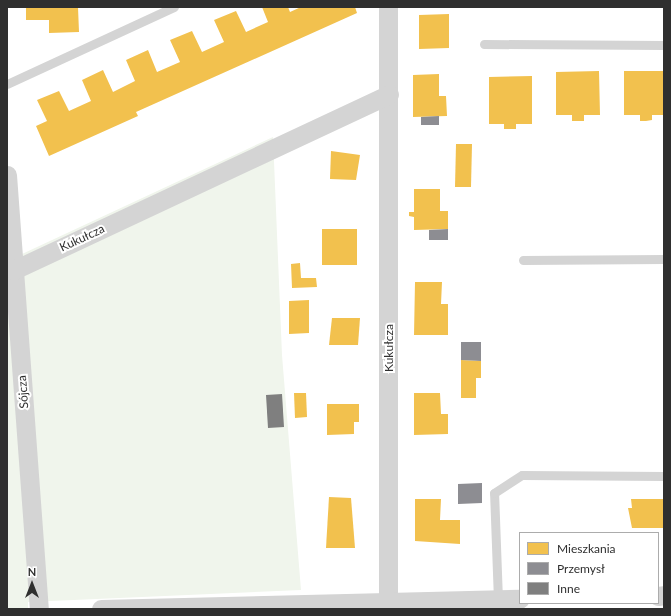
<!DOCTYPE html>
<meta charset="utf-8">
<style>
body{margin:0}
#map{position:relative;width:671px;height:616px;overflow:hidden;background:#fff;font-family:Lato,sans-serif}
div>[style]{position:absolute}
.green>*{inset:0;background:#f0f5ec}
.homes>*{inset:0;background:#f2c14e}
.industry>*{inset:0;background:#8d8d92}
.building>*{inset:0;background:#7f7f7f}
.lane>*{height:9px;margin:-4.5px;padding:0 4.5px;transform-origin:4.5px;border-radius:4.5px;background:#d4d4d4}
.street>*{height:19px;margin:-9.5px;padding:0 9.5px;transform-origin:9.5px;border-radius:9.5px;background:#d4d4d4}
span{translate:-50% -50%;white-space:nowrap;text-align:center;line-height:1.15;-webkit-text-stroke:4px #fff;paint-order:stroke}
.street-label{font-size:12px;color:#2f2f2f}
.frame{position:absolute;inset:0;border:8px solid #2f2f2f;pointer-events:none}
.legend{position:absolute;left:519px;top:532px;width:140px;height:72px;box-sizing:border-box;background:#fff;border:1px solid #acacac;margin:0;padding:5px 7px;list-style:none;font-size:12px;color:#2f2f2f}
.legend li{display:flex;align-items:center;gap:8px;height:20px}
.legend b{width:20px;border:1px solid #acacac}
.north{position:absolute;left:12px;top:564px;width:40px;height:40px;-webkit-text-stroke:3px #fff;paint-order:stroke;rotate:0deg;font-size:11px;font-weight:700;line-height:16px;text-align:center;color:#2f2f2f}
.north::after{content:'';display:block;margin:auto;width:14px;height:18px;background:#2f2f2f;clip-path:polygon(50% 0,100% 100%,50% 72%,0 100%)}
</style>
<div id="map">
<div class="green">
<i style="clip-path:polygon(273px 137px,282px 355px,301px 590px,28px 602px,28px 609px,7px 609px,7px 261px)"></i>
</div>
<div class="homes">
<i style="clip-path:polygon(26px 7px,78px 7px,79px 32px,49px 33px,49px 20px,26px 20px)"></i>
<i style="clip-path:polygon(262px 7px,288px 7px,290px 12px,301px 7px,355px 7px,357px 13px,136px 112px,138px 116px,49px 156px,36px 126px,47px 121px,37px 100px,59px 91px,69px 111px,91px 101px,82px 80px,103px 70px,113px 92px,135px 81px,126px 60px,148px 50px,157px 72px,180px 62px,170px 40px,192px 31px,202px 52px,224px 42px,214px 20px,236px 11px,246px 32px,268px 22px)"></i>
<i style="clip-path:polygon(449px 14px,449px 48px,419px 49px,419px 15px)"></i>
<i style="clip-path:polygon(599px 71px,600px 115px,584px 115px,584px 121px,572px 121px,572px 115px,556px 115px,556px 72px)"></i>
<i style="clip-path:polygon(624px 71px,664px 71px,664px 115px,652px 115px,652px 120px,646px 121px,640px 121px,640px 115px,624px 115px)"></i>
<i style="clip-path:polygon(439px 74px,439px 96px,446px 96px,447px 116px,413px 117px,413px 75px)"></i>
<i style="clip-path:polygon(532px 76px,532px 124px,516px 124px,516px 129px,504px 129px,504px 124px,489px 124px,489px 77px)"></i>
<i style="clip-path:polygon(456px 144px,472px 144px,471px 187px,455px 187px)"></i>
<i style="clip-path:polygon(331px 151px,360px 155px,356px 180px,330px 179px)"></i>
<i style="clip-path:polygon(414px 189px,440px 189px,440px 211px,448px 211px,448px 229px,414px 230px,414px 217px,409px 216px,409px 212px,414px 212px)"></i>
<i style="clip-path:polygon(322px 229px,357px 229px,357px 265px,322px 265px)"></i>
<i style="clip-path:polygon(300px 263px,301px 278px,316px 278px,317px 287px,292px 288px,291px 264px)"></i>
<i style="clip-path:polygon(415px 282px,442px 282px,441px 304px,448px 304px,448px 335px,414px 335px)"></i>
<i style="clip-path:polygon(309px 300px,309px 333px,289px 334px,289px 301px)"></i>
<i style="clip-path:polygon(332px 318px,360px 318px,358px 345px,329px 345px)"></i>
<i style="clip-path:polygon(461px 360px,481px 361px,481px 378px,476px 378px,476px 398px,461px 398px)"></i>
<i style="clip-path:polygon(294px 393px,306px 393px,307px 417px,295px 418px)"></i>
<i style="clip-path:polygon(414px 393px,440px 393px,441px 414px,448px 414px,448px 434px,414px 435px)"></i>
<i style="clip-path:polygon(327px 404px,359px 404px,359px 422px,354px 422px,354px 434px,327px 435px)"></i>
<i style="clip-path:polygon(329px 497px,351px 498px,355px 548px,326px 548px)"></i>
<i style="clip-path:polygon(415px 499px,441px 499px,440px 520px,460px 520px,460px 544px,415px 541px)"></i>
<i style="clip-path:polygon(631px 499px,664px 499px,664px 528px,632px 528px,628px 508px,632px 508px)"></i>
</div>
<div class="industry">
<i style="clip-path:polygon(439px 116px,439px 125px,421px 125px,421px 117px)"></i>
<i style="clip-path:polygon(448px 229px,448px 240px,429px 240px,429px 230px)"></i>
<i style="clip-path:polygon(461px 342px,481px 342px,481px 361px,461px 360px)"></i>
<i style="clip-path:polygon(482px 483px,482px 503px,458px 504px,458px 484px)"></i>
</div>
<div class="building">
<i style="clip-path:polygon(282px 394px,284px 427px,268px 428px,266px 395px)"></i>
</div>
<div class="lane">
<i style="left:484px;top:44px;width:180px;rotate:0.3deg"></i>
<i style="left:7px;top:84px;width:184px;rotate:-24.8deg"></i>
<i style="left:523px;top:260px;width:141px;rotate:-0.4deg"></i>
<i style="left:498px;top:600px;width:107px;rotate:-92.1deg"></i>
<i style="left:494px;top:493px;width:33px;rotate:-33deg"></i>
<i style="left:522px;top:475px;width:142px;rotate:0.4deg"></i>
</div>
<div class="street">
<i style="left:388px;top:7px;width:595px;rotate:90deg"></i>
<i style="left:7px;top:175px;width:435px;rotate:85.8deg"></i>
<i style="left:14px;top:270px;width:414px;rotate:-25.1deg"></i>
<i style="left:658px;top:596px;width:6px;rotate:-9deg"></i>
<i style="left:101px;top:609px;width:419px;rotate:-1.4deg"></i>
</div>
<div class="street-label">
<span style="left:82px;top:238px;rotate:-25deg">Kukułcza</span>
<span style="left:389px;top:348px;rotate:-90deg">Kukułcza</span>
<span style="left:23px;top:392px;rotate:-94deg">Sójcza</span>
</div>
<div class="frame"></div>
<ul class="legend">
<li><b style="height:11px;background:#f2c14e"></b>Mieszkania</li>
<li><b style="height:11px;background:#8d8d92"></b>Przemysł</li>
<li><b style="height:11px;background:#7f7f7f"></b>Inne</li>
</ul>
<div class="north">N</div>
</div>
